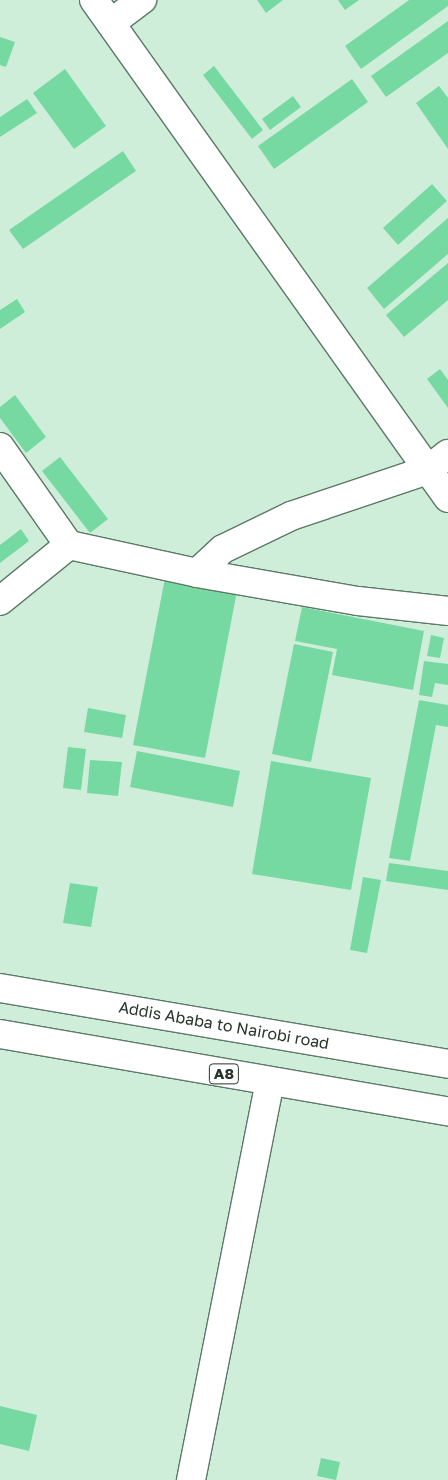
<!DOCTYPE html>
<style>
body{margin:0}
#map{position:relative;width:448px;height:1480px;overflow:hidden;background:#cfeeda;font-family:"Golos Text",sans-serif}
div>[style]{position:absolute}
.building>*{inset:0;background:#77d9a2}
.roads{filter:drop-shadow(1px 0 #5c7866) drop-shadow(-1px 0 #5c7866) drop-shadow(0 1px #5c7866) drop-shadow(0 -1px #5c7866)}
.minor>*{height:28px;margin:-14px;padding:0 14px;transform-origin:14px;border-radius:14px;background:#fff}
.major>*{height:28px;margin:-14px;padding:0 14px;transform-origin:14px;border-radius:14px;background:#fff}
.highway>*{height:28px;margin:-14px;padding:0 14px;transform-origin:14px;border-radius:14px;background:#fff}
span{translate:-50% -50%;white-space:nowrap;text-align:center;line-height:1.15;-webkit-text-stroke:4.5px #fff;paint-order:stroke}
.shield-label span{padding:1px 4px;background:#fff;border:1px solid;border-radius:4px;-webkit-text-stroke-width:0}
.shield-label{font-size:15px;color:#28342c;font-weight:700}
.street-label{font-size:16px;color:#28342c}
</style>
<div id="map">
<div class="building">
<i style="clip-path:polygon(257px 0,283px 0,266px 13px)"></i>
<i style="clip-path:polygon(338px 0,359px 0,345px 10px)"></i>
<i style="clip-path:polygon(409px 0,448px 0,448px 6px,361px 69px,345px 46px)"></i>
<i style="clip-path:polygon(448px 21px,448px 53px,386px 97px,371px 76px)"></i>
<i style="clip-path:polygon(0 37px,15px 42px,6px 67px,0 65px)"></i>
<i style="clip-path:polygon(214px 66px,263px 130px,252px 139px,203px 75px)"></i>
<i style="clip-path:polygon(65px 69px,106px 126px,74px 149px,33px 93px)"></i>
<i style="clip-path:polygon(352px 79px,368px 102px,274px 169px,258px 146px)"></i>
<i style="clip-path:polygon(439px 86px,448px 98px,448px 149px,416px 103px)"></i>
<i style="clip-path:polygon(293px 96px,301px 107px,270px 130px,262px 119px)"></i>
<i style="clip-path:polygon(27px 99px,37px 113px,0 137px,0 117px)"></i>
<i style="clip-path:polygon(123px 151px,136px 171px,23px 249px,9px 230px)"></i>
<i style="clip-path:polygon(432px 184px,447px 201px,398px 245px,383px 228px)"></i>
<i style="clip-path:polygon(448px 218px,448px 254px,384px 309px,367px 288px)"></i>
<i style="clip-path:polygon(448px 263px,448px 300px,404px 337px,386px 315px)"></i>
<i style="clip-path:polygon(17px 299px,25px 312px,0 329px,0 310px)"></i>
<i style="clip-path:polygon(440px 369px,448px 380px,448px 408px,427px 379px)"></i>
<i style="clip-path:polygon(15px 395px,46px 437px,26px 453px,0 418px,0 407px)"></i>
<i style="clip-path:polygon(60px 457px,108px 519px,90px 533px,42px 471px)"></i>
<i style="clip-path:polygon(21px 529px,29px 541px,0 563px,0 545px)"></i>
<i style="clip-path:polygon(165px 578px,237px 591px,205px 758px,133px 745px)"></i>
<i style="clip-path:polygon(302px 607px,424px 631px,413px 690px,332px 675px,337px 649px,295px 641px)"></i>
<i style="clip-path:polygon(431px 635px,444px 638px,440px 658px,427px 656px)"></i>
<i style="clip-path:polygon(294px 644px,333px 652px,311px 762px,272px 754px)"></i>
<i style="clip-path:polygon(424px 661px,448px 664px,448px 685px,435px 683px,432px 697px,419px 695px)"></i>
<i style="clip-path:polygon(419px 700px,448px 705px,448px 727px,436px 725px,410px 861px,389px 858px)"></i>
<i style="clip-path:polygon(88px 708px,126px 715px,122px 738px,84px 732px)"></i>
<i style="clip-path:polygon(68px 747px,86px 749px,81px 790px,63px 788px)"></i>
<i style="clip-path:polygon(137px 751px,240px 771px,233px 807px,130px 787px)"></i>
<i style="clip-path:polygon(90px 760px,122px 762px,118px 796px,87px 793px)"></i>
<i style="clip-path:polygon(271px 761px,371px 778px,351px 890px,252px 874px)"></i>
<i style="clip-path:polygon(389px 863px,448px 871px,448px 890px,386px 881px)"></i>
<i style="clip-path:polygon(363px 877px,381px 880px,367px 953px,350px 950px)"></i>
<i style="clip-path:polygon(70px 883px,98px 887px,91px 927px,63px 923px)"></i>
<i style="clip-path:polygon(0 1406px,37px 1415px,29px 1451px,0 1444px)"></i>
<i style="clip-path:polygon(321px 1458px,340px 1462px,336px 1480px,317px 1476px)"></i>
</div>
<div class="roads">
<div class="minor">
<i style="left:111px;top:23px;width:39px;rotate:-37deg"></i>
<i style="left:0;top:447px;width:120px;rotate:54.9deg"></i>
<i style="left:197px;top:573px;width:35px;rotate:-43deg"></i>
<i style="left:223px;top:549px;width:76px;rotate:-25.9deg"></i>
<i style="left:291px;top:516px;width:145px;rotate:-18.6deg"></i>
<i style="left:428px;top:470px;width:26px;rotate:-39deg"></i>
<i style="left:0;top:601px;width:89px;rotate:-39.1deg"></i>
<i style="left:69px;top:545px;width:131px;rotate:12.3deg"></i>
<i style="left:197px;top:573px;width:163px;rotate:9.9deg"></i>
<i style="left:358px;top:601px;width:91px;rotate:6.3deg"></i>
<i style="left:191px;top:1480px;width:406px;rotate:-78.8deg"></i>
</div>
<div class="major">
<i style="left:94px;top:0;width:611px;rotate:54.59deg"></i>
</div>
<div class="highway">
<i style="left:0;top:988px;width:454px;rotate:9.6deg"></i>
<i style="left:0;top:1034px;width:455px;rotate:9.8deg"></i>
</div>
</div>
<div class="shield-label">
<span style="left:224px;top:1074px">A8</span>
</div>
<div class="street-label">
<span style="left:224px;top:1025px;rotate:10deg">Addis Ababa to Nairobi road</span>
</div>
</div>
